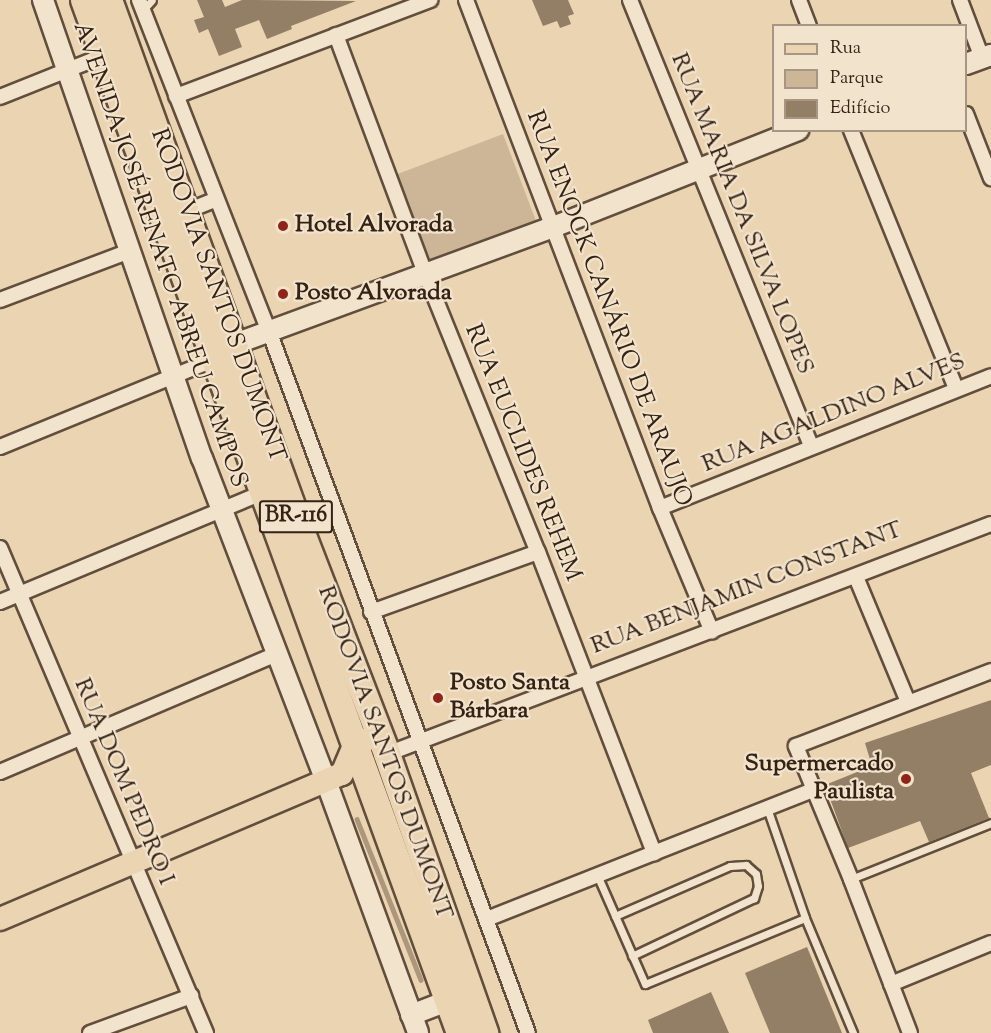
<!DOCTYPE html>
<meta charset="utf-8">
<style>
body{margin:0}
#map{position:relative;width:991px;height:1033px;overflow:hidden;background:#ebd4b2;font-family:"Sorts Mill Goudy",serif}
div>[style]{position:absolute}
.green>*{inset:0;background:#ccb697}
.stream>*{height:4.5px;margin:-2.25px;padding:0 2.25px;transform-origin:2.25px;border-radius:2.25px;background:#ad977c}
.building>*{inset:0;background:#937f66}
.roads{filter:drop-shadow(2px 0 #624e3c) drop-shadow(-2px 0 #624e3c) drop-shadow(0 2px #624e3c) drop-shadow(0 -2px #624e3c)}
.lane>*{height:7px;margin:-3.5px;padding:0 3.5px;transform-origin:3.5px;border-radius:3.5px;background:#f2e3cd}
.street>*{height:14px;margin:-7px;padding:0 7px;transform-origin:7px;border-radius:7px;background:#f2e3cd}
.secondary>*{height:20px;margin:-10px;padding:0 10px;transform-origin:10px;border-radius:10px;background:#f2e3cd}
.primary>*{height:22px;margin:-11px;padding:0 11px;transform-origin:11px;border-radius:11px;background:#ebd4b2}
.highway>*{height:26px;margin:-13px;padding:0 13px;transform-origin:13px;border-radius:13px;background:#ebd4b2}
.dots>*{width:16px;height:16px;translate:-50% -50%;box-sizing:border-box;border:3px solid #f2e3cd;border-radius:50%}
span{translate:-50% -50%;white-space:nowrap;text-align:center;line-height:1.15;-webkit-text-stroke:4.5px #f2e3cd;paint-order:stroke}
.shield-label span{padding:2px 4px;background:#f2e3cd;border:2px solid;border-radius:4px;-webkit-text-stroke-width:0}
.shield-label{font-size:22px;color:#342214;font-weight:700}
.street-label{font-size:24px;color:#342214}
.poi-label{font-size:24px;color:#342214;font-weight:700}
.left{translate:0 -50%;text-align:left}
.right{translate:-100% -50%;text-align:right}
.legend{position:absolute;left:772px;top:24px;width:195px;height:108px;box-sizing:border-box;background:#f2e3cd;border:2px solid #a69683;margin:0;padding:8px 10px;list-style:none;font-size:18px;color:#342214}
.legend li{display:flex;align-items:center;gap:12px;height:30px}
.legend b{width:30px;border:2px solid #a69683}
</style>
<div id="map">
<div class="green">
<i style="clip-path:polygon(503px 134px,536px 221px,428px 262px,395px 175px)"></i>
</div>
<div class="stream">
<i style="left:357px;top:819px;width:173px;rotate:68.3deg"></i>
<i style="left:475px;top:966px;width:71px;rotate:70.3deg"></i>
</div>
<div class="building">
<i style="clip-path:polygon(197px 0,222px 0,225px 7px,242px 0,356px 1px,291px 26px,292px 29px,267px 39px,259px 20px,235px 29px,242px 47px,219px 56px,208px 29px,199px 33px,194px 20px,204px 17px)"></i>
<i style="clip-path:polygon(532px 0,568px 0,574px 14px,568px 16px,571px 24px,560px 28px,557px 21px,543px 26px)"></i>
<i style="clip-path:polygon(991px 700px,991px 765px,971px 773px,989px 818px,929px 842px,920px 821px,848px 848px,825px 785px,872px 766px,865px 743px)"></i>
<i style="clip-path:polygon(807px 947px,842px 1033px,770px 1033px,745px 973px)"></i>
<i style="clip-path:polygon(711px 992px,729px 1033px,653px 1033px,648px 1020px)"></i>
</div>
<div class="roads">
<div class="lane">
<i style="left:143px;top:10px;width:13px;rotate:-48deg"></i>
<i style="left:767px;top:808px;width:116px;rotate:70.9deg"></i>
<i style="left:805px;top:918px;width:125px;rotate:67.3deg"></i>
<i style="left:598px;top:877px;width:117px;rotate:66.3deg"></i>
<i style="left:645px;top:984px;width:173px;rotate:-22.4deg"></i>
<i style="left:851px;top:879px;width:151px;rotate:-21.8deg"></i>
<i style="left:615px;top:916px;width:125px;rotate:-23.5deg"></i>
<i style="left:730px;top:866px;width:16px;rotate:-4deg"></i>
<i style="left:746px;top:865px;width:13px;rotate:42deg"></i>
<i style="left:756px;top:874px;width:12px;rotate:81deg"></i>
<i style="left:758px;top:886px;width:13px;rotate:108deg"></i>
<i style="left:754px;top:898px;width:135px;rotate:154.6deg"></i>
</div>
<div class="street">
<i style="left:139px;top:0;width:356px;rotate:68.6deg"></i>
<i style="left:269px;top:331px;width:748px;rotate:69.75deg"></i>
<i style="left:466px;top:0;width:544px;rotate:69.1deg"></i>
<i style="left:660px;top:508px;width:134px;rotate:67.2deg"></i>
<i style="left:630px;top:0;width:480px;rotate:67.9deg"></i>
<i style="left:799px;top:0;width:28px;rotate:69deg"></i>
<i style="left:960px;top:0;width:62px;rotate:69.2deg"></i>
<i style="left:336px;top:35px;width:254px;rotate:69.5deg"></i>
<i style="left:425px;top:273px;width:301px;rotate:68deg"></i>
<i style="left:538px;top:552px;width:323px;rotate:68.9deg"></i>
<i style="left:176px;top:96px;width:272px;rotate:-20.7deg"></i>
<i style="left:0;top:97px;width:113px;rotate:-21.8deg"></i>
<i style="left:966px;top:114px;width:69px;rotate:68.7deg"></i>
<i style="left:851px;top:130px;width:279px;rotate:67.9deg"></i>
<i style="left:187px;top:211px;width:31px;rotate:-22deg"></i>
<i style="left:0;top:300px;width:139px;rotate:-20.7deg"></i>
<i style="left:0;top:447px;width:230px;rotate:-22.2deg"></i>
<i style="left:660px;top:508px;width:356px;rotate:-21.7deg"></i>
<i style="left:0;top:548px;width:527px;rotate:66.99deg"></i>
<i style="left:856px;top:577px;width:135px;rotate:67.4deg"></i>
<i style="left:0;top:602px;width:284px;rotate:-22.6deg"></i>
<i style="left:371px;top:612px;width:177px;rotate:-19.8deg"></i>
<i style="left:387px;top:754px;width:646px;rotate:-20.85deg"></i>
<i style="left:0;top:772px;width:300px;rotate:-23.1deg"></i>
<i style="left:487px;top:919px;width:353px;rotate:-21.6deg"></i>
<i style="left:891px;top:984px;width:108px;rotate:-22.3deg"></i>
<i style="left:90px;top:1033px;width:108px;rotate:-20.1deg"></i>
<i style="left:910px;top:1033px;width:165px;rotate:-111deg"></i>
<i style="left:851px;top:879px;width:144px;rotate:-112.5deg"></i>
<i style="left:796px;top:746px;width:209px;rotate:-21deg"></i>
</div>
<div class="secondary">
<i style="left:43px;top:0;width:485px;rotate:70.9deg"></i>
<i style="left:202px;top:458px;width:346px;rotate:69deg"></i>
<i style="left:326px;top:781px;width:268px;rotate:69.9deg"></i>
<i style="left:966px;top:64px;width:27px;rotate:-20deg"></i>
<i style="left:235px;top:344px;width:339px;rotate:-20.2deg"></i>
<i style="left:553px;top:227px;width:264px;rotate:-21.6deg"></i>
<i style="left:411px;top:1015px;width:40px;rotate:-21deg"></i>
</div>
<div class="primary">
<i style="left:0;top:919px;width:371px;rotate:-23deg"></i>
<i style="left:342px;top:774px;width:30px;rotate:-67deg"></i>
<i style="left:354px;top:746px;width:28px;rotate:-27deg"></i>
</div>
<div class="highway">
<i style="left:84px;top:0;width:1099px;rotate:70deg"></i>
<i style="left:109px;top:0;width:561px;rotate:70.11deg"></i>
<i style="left:300px;top:528px;width:242px;rotate:68.9deg"></i>
<i style="left:387px;top:754px;width:296px;rotate:70.6deg"></i>
</div>
</div>
<div class="dots">
<i style="left:283px;top:226px;background:#8f2418"></i>
<i style="left:283px;top:294px;background:#8f2418"></i>
<i style="left:438px;top:698px;background:#8f2418"></i>
<i style="left:906px;top:779px;background:#8f2418"></i>
</div>
<div class="shield-label">
<span style="left:296px;top:517px">BR-116</span>
</div>
<div class="street-label">
<span style="left:741px;top:214px;rotate:68deg">RUA MARIA DA SILVA LOPES</span>
<span style="left:159px;top:255px;rotate:71deg">AVENIDA JOSÉ RENATO ABREU CAMPOS</span>
<span style="left:217px;top:296px;rotate:70deg">RODOVIA SANTOS DUMONT</span>
<span style="left:608px;top:309px;rotate:69deg">RUA ENOCK CANÁRIO DE ARAUJO</span>
<span style="left:834px;top:414px;rotate:-22deg">RUA AGALDINO ALVES</span>
<span style="left:522px;top:453px;rotate:68deg">RUA EUCLIDES REHEM</span>
<span style="left:747px;top:589px;rotate:-21deg">RUA BENJAMIN CONSTANT</span>
<span style="left:384px;top:753px;rotate:70deg">RODOVIA SANTOS DUMONT</span>
<span style="left:123px;top:782px;rotate:67deg">RUA DOM PEDRO I</span>
</div>
<div class="poi-label">
<span class="left" style="left:295px;top:226px">Hotel Alvorada</span>
<span class="left" style="left:295px;top:294px">Posto Alvorada</span>
<span class="left" style="left:450px;top:698px">Posto Santa<br>Bárbara</span>
<span class="right" style="left:894px;top:779px">Supermercado<br>Paulista</span>
</div>
<ul class="legend">
<li><b style="height:8px;background:#ebd4b2"></b>Rua</li>
<li><b style="height:16px;background:#ccb697"></b>Parque</li>
<li><b style="height:16px;background:#937f66"></b>Edifício</li>
</ul>
</div>
